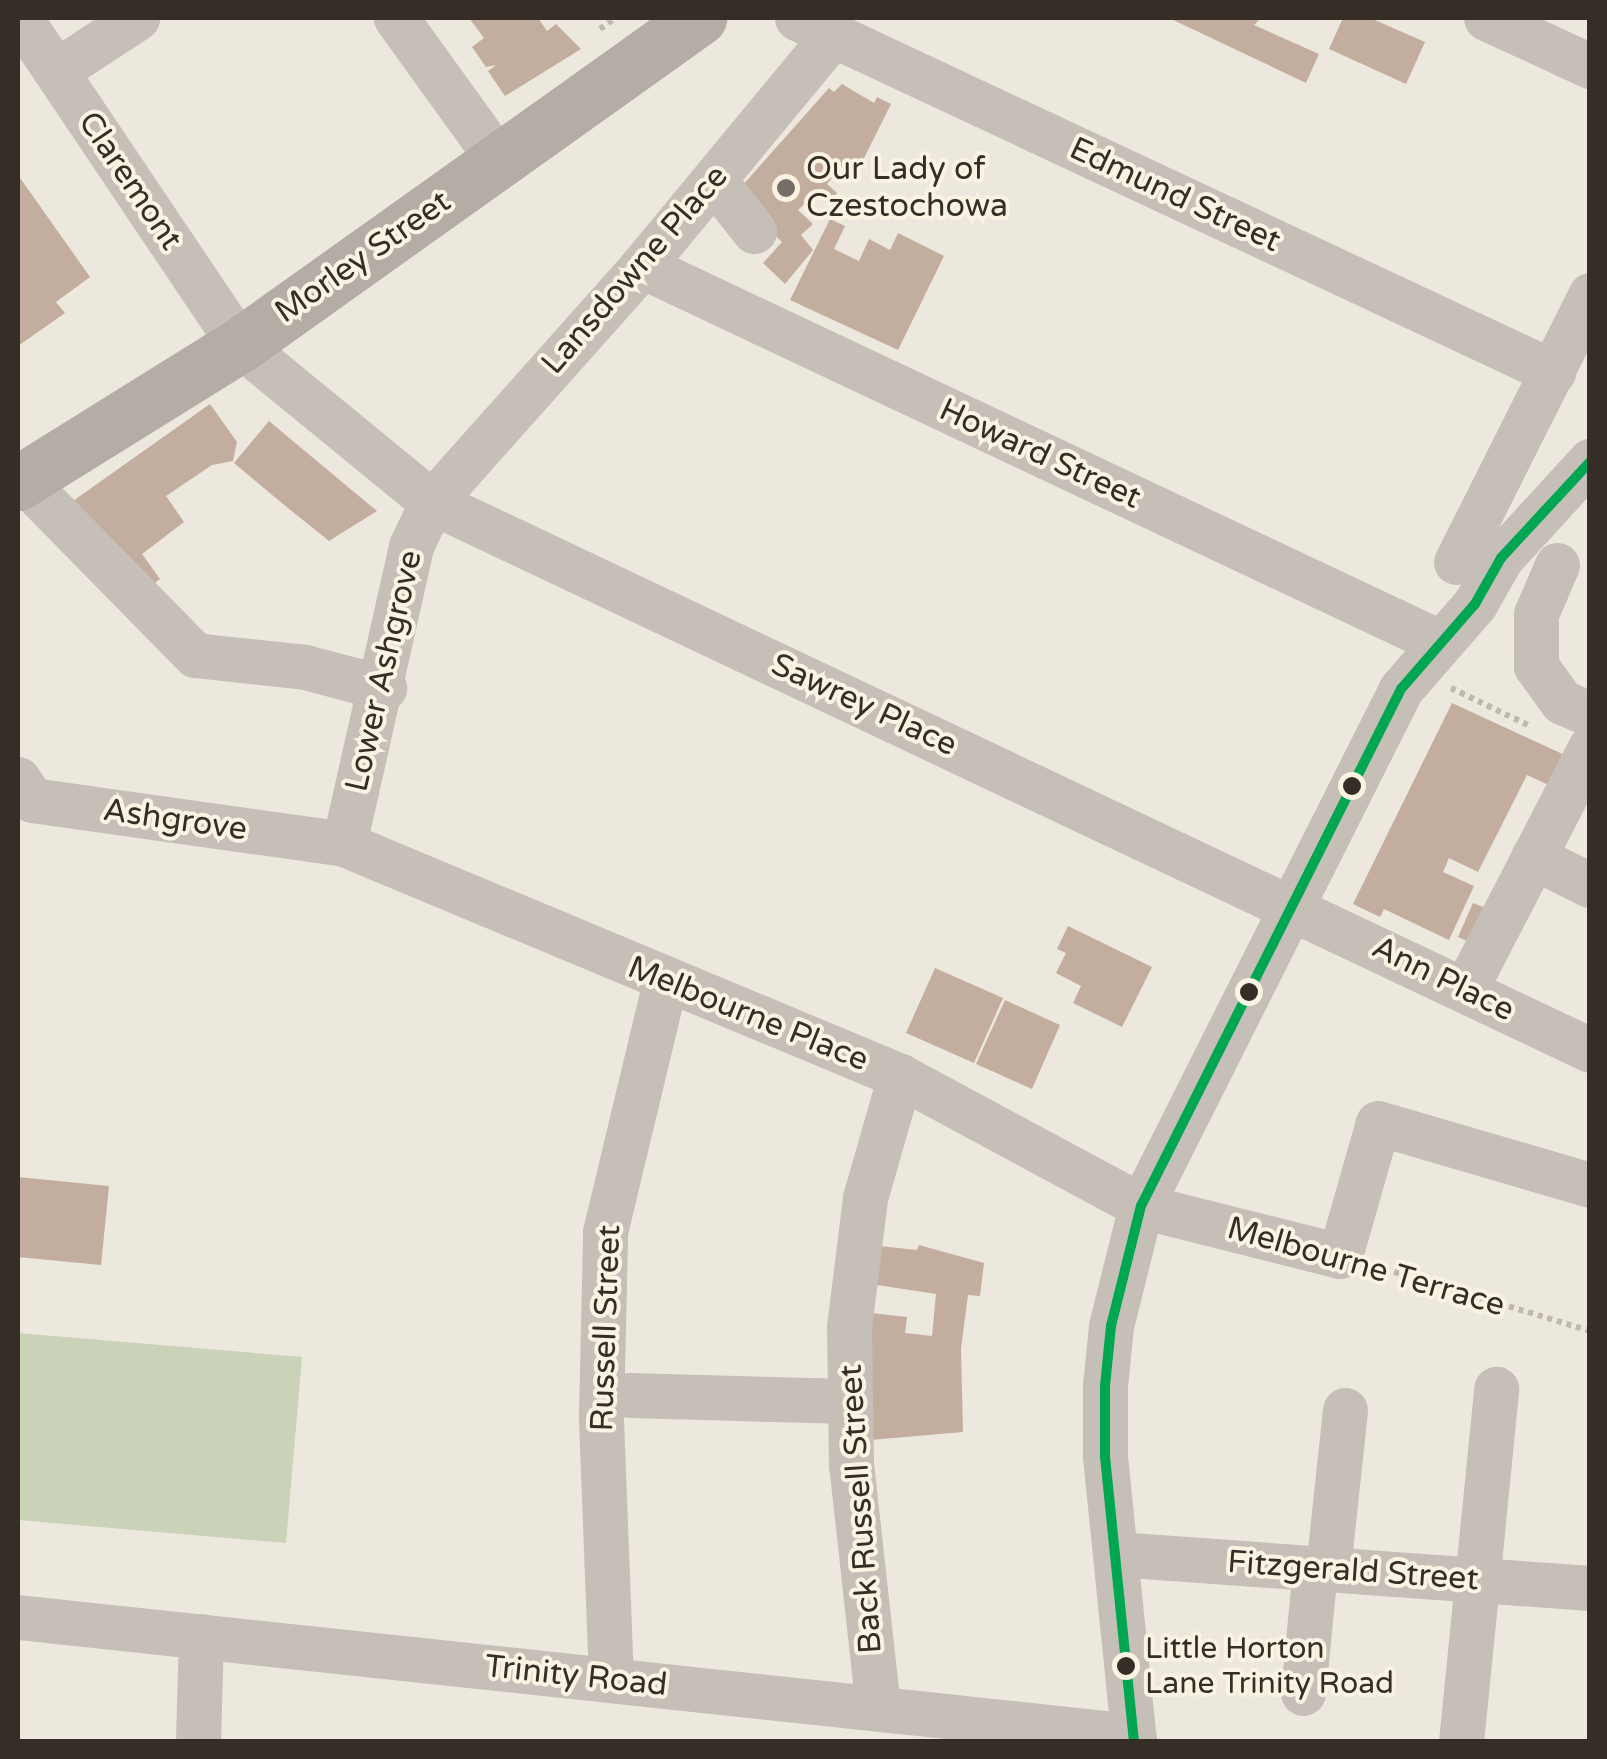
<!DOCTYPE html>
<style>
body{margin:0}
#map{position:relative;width:1607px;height:1759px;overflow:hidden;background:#ede8de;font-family:"Varela Round",sans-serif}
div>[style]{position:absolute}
.green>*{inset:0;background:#cad3b7}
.building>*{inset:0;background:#c2ad9f}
.path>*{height:6px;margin-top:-3px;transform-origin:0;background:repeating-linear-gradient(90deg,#beb8af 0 5px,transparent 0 10px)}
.minor>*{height:45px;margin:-22.5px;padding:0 22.5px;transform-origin:22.5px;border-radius:22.5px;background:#c5bfb7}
.major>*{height:55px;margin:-27.5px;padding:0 27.5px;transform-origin:27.5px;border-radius:27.5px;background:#b4ada6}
.bus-1>*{height:10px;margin:-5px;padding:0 5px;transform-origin:5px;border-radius:5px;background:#00a651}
.dots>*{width:28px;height:28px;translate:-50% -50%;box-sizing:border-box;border:5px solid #faf3e4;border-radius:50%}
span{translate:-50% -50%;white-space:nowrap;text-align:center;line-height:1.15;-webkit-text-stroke:8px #faf3e4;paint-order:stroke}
.bus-label{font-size:30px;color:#362d26}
.left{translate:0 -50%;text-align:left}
.poi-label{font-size:32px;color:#362d26}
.street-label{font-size:32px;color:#362d26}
.frame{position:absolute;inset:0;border:20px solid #362d26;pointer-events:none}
</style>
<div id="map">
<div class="green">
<i style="clip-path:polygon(18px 1333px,302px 1357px,286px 1543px,18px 1520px)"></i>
</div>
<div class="building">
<i style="clip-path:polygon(469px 18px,538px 18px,547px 31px,556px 24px,581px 49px,505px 96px,488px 71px,496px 65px,486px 67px,472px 47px,484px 38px)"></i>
<i style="clip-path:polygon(1169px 18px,1261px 18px,1254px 25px,1319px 54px,1306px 83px)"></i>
<i style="clip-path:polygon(1343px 18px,1370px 18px,1425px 42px,1406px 84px,1329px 49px)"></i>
<i style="clip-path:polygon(842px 84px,874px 103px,877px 97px,891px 104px,857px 172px,846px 162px,827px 184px,837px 193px,828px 204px,815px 194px,798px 210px,813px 224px,801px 235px,813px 250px,785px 284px,763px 263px,782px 242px,734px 195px,829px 88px,834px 92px)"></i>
<i style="clip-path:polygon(18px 175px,90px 277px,56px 302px,65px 313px,18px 346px)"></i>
<i style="clip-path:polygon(830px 219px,845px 226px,834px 249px,859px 261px,869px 239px,890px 250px,898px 233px,944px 256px,898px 350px,790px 300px)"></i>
<i style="clip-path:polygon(210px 404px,237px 442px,233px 461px,212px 465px,166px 496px,184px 522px,142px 554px,160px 579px,140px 594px,63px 508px)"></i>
<i style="clip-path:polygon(269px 421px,348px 487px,377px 511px,329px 541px,283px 504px,234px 463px)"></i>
<i style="clip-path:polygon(1452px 703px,1569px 757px,1555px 788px,1527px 775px,1478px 872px,1449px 858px,1443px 872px,1474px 886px,1449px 940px,1384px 909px,1380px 917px,1353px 904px)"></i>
<i style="clip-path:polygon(1473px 903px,1493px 911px,1478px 946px,1458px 937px)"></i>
<i style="clip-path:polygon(1068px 926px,1152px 967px,1122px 1027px,1073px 1003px,1081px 986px,1056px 973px,1066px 953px,1057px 949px)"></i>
<i style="clip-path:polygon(935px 968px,1003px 998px,974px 1063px,906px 1033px)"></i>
<i style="clip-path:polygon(1005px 1000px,1060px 1025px,1032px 1089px,976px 1064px)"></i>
<i style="clip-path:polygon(18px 1177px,109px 1186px,101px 1265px,18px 1257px)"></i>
<i style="clip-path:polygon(870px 1245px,917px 1250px,919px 1245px,984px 1263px,980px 1296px,968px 1295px,961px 1348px,963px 1432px,859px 1441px,862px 1312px,907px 1317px,905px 1333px,932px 1336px,936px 1294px,864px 1283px)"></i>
</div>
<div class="path">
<i style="left:600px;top:29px;width:19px;rotate:-36deg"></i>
<i style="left:1451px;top:688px;width:88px;rotate:25.7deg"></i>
<i style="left:1375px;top:1266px;width:225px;rotate:16.8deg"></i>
</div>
<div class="minor">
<i style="left:20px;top:18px;width:394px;rotate:56.1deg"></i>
<i style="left:240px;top:345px;width:248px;rotate:39.3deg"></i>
<i style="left:432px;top:502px;width:1281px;rotate:25.32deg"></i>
<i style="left:396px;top:18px;width:176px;rotate:54.2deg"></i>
<i style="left:797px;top:18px;width:835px;rotate:25.09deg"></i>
<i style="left:1486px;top:18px;width:115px;rotate:24.8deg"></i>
<i style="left:56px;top:71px;width:97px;rotate:-33.2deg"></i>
<i style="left:714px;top:180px;width:65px;rotate:51.9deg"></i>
<i style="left:642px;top:266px;width:879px;rotate:25.25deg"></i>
<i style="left:22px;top:479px;width:247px;rotate:45.5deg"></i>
<i style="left:195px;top:655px;width:111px;rotate:6.2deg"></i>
<i style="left:305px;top:667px;width:82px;rotate:14.9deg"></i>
<i style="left:1456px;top:562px;width:299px;rotate:-63.3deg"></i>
<i style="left:1557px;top:565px;width:53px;rotate:113.2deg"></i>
<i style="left:1536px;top:614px;width:52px;rotate:90deg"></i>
<i style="left:1536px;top:666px;width:44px;rotate:54.2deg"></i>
<i style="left:1562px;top:702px;width:30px;rotate:23deg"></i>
<i style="left:18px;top:779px;width:25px;rotate:56deg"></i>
<i style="left:32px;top:800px;width:315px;rotate:8deg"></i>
<i style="left:344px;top:844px;width:602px;rotate:22.65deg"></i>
<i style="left:900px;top:1076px;width:274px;rotate:28.3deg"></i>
<i style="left:1141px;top:1206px;width:205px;rotate:14.1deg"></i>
<i style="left:1340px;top:1256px;width:138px;rotate:-74.1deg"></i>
<i style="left:1378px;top:1123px;width:221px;rotate:16.3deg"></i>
<i style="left:344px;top:844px;width:305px;rotate:-77.3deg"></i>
<i style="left:411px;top:546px;width:49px;rotate:-64.5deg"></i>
<i style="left:432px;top:502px;width:316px;rotate:-48.3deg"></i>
<i style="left:642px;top:266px;width:300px;rotate:-50.4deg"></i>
<i style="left:1533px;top:857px;width:64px;rotate:26.2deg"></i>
<i style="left:1465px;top:990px;width:272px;rotate:-62.7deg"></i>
<i style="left:630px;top:1395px;width:219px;rotate:1.6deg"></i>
<i style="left:1116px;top:1554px;width:475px;rotate:4.1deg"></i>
<i style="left:1328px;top:1569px;width:160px;rotate:-83.9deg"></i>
<i style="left:18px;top:1617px;width:1122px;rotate:6.09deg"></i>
<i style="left:611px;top:1680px;width:265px;rotate:-92.2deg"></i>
<i style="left:601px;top:1415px;width:183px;rotate:-88.7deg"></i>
<i style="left:605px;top:1232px;width:257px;rotate:-76.5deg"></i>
<i style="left:1303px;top:1693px;width:125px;rotate:-84.5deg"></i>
<i style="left:878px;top:1708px;width:244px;rotate:-96.3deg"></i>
<i style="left:851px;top:1465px;width:138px;rotate:-90.8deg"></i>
<i style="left:849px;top:1327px;width:130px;rotate:-82.9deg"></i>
<i style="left:865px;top:1198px;width:127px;rotate:-74deg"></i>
<i style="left:198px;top:1742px;width:106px;rotate:-88.4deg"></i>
<i style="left:1134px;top:1742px;width:287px;rotate:-95.8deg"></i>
<i style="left:1105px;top:1456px;width:70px;rotate:-90deg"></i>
<i style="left:1105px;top:1386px;width:60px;rotate:-84.3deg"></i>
<i style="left:1111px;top:1326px;width:124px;rotate:-76deg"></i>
<i style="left:1141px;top:1206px;width:579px;rotate:-63.3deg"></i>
<i style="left:1401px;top:689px;width:113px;rotate:-49deg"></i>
<i style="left:1475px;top:604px;width:53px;rotate:-60.5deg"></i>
<i style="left:1501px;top:558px;width:132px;rotate:-47.5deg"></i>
<i style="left:1461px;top:1742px;width:355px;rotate:-84.3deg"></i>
</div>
<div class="major">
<i style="left:18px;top:483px;width:261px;rotate:-31.9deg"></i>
<i style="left:240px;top:345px;width:564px;rotate:-35.47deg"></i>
</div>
<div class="bus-1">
<i style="left:1134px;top:1742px;width:287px;rotate:-95.8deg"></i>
<i style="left:1105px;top:1456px;width:70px;rotate:-90deg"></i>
<i style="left:1105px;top:1386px;width:60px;rotate:-84.3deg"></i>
<i style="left:1111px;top:1326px;width:124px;rotate:-76deg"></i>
<i style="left:1141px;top:1206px;width:579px;rotate:-63.3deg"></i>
<i style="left:1401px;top:689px;width:113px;rotate:-49deg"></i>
<i style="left:1475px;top:604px;width:53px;rotate:-60.5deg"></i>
<i style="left:1501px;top:558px;width:131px;rotate:-47.2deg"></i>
</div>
<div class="dots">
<i style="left:786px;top:188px;background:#766e66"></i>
<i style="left:1352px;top:786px;background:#362d26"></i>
<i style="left:1249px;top:992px;background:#362d26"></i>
<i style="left:1126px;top:1666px;background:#362d26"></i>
</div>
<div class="bus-label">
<span class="left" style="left:1145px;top:1666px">Little Horton<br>Lane Trinity Road</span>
</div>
<div class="poi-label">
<span class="left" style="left:806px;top:188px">Our Lady of<br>Czestochowa</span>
</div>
<div class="street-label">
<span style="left:130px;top:181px;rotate:56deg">Claremont</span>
<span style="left:1175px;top:195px;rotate:25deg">Edmund Street</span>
<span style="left:363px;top:257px;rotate:-35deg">Morley Street</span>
<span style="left:635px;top:270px;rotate:-49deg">Lansdowne Place</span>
<span style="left:1040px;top:454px;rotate:25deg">Howard Street</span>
<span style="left:384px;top:671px;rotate:-77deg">Lower Ashgrove</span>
<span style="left:864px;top:705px;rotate:25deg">Sawrey Place</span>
<span style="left:175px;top:820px;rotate:8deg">Ashgrove</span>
<span style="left:1443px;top:979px;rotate:26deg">Ann Place</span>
<span style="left:748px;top:1014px;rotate:22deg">Melbourne Place</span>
<span style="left:1366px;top:1267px;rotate:16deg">Melbourne Terrace</span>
<span style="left:606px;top:1328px;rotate:-88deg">Russell Street</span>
<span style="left:861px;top:1509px;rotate:-94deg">Back Russell Street</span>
<span style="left:1353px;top:1571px;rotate:4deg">Fitzgerald Street</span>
<span style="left:576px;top:1676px;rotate:6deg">Trinity Road</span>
</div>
<div class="frame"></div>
</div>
